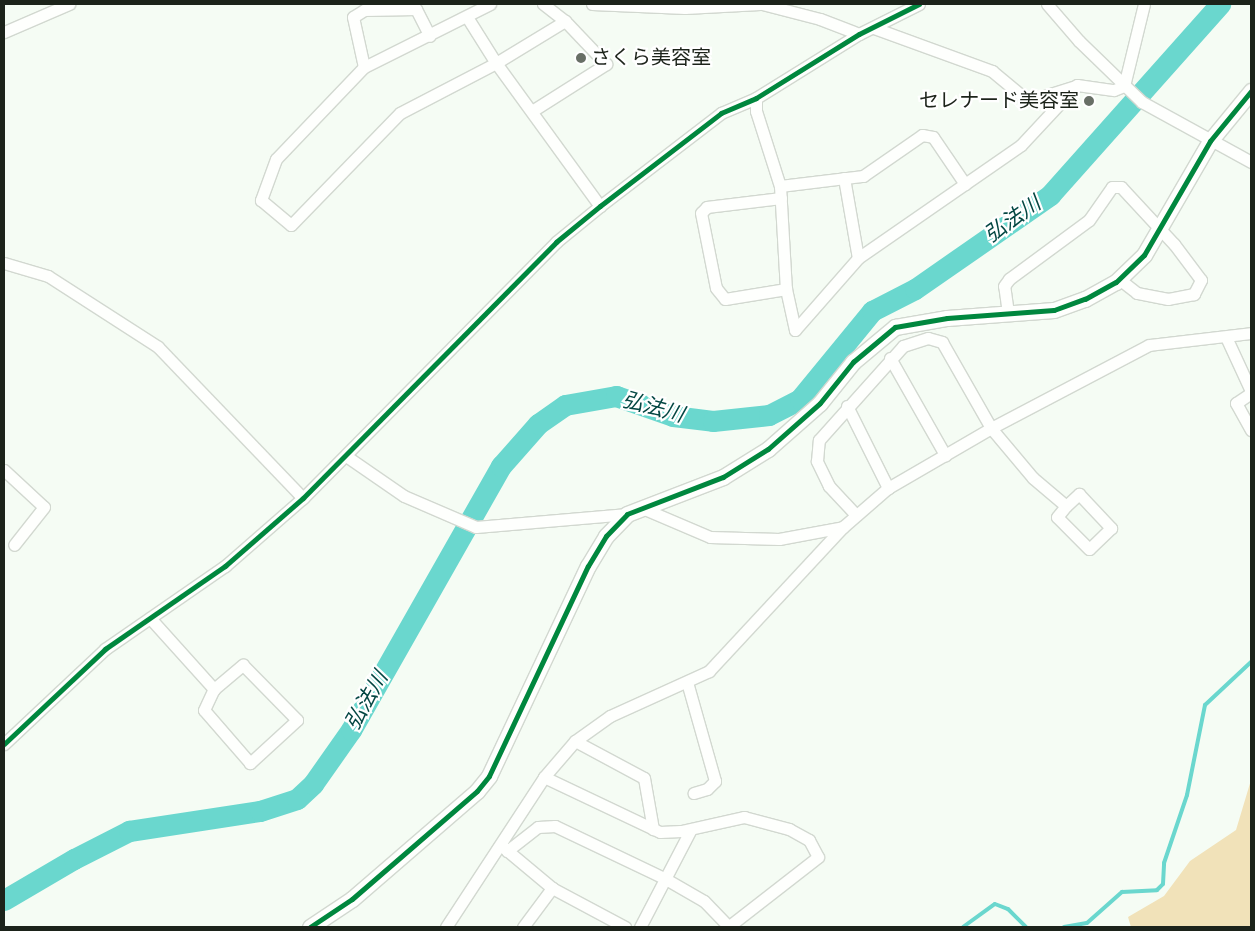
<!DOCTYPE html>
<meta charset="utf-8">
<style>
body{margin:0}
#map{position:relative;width:1255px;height:931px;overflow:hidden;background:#f5fcf4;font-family:Spectral,"Noto Sans JP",serif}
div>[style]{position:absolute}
.green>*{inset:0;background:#f1e2b9}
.stream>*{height:4px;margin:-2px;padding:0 2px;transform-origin:2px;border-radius:2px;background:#6ad7ce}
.river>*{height:21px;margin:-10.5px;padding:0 10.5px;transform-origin:10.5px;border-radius:10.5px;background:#6ad7ce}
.roads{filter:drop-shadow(1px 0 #d2d8d0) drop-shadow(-1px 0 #d2d8d0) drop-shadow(0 1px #d2d8d0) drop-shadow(0 -1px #d2d8d0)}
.street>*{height:11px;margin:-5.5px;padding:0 5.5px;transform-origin:5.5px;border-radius:5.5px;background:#fefffd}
.secondary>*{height:15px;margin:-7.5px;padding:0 7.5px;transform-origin:7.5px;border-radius:7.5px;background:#fefffd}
.cycleway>*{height:5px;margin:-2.5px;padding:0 2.5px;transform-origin:2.5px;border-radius:2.5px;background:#00873e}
.dots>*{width:14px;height:14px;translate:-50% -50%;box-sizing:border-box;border:2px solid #fff;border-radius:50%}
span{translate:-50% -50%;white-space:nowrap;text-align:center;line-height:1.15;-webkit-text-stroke:4.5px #fff;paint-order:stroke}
.poi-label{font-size:20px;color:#1c231a}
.left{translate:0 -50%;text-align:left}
.right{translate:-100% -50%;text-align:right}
.water-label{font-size:21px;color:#044743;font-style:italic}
.frame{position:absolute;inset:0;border:5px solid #1c231a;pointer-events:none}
</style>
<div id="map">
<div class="green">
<i style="clip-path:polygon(1251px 780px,1251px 927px,1131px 927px,1128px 917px,1164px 896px,1190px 861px,1236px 830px)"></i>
</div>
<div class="stream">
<i style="left:963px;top:927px;width:39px;rotate:-36deg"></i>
<i style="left:995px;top:904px;width:14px;rotate:21deg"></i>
<i style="left:1008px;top:909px;width:25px;rotate:45deg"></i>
<i style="left:1064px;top:927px;width:23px;rotate:-10deg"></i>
<i style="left:1087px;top:923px;width:47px;rotate:-41.5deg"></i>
<i style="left:1122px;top:892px;width:35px;rotate:-3deg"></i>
<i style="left:1157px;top:890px;width:8px;rotate:-45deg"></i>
<i style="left:1163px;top:884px;width:21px;rotate:-87deg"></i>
<i style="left:1164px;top:863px;width:72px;rotate:-71.3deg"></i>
<i style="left:1187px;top:795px;width:92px;rotate:-78.7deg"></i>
<i style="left:1205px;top:705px;width:63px;rotate:-43.1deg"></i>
</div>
<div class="river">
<i style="left:4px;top:900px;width:81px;rotate:-30.4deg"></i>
<i style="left:74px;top:859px;width:62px;rotate:-27deg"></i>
<i style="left:129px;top:831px;width:133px;rotate:-8.7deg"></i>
<i style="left:260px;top:811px;width:39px;rotate:-18deg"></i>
<i style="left:297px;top:799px;width:22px;rotate:-43deg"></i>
<i style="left:313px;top:784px;width:66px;rotate:-54.9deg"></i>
<i style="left:351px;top:730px;width:304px;rotate:-60.4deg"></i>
<i style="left:501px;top:466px;width:56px;rotate:-48.6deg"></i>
<i style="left:538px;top:424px;width:33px;rotate:-35deg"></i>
<i style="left:565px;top:405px;width:52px;rotate:-10deg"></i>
<i style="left:616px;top:396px;width:60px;rotate:19.3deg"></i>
<i style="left:673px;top:416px;width:40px;rotate:7.1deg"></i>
<i style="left:713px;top:421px;width:56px;rotate:-6.1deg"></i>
<i style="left:769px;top:415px;width:35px;rotate:-27deg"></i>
<i style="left:800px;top:399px;width:114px;rotate:-50.7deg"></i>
<i style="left:872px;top:311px;width:48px;rotate:-27.1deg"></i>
<i style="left:915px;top:289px;width:165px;rotate:-34.8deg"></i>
<i style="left:1050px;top:195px;width:256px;rotate:-48.3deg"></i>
</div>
<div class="roads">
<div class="street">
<i style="left:490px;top:4px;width:141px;rotate:153.4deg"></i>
<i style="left:364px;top:67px;width:127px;rotate:133.7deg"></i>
<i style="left:276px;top:159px;width:44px;rotate:110.1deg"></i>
<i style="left:261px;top:200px;width:39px;rotate:40deg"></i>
<i style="left:291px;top:225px;width:156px;rotate:-45.8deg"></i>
<i style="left:400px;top:113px;width:108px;rotate:-27.5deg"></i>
<i style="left:496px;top:63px;width:81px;rotate:-31.3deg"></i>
<i style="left:565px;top:21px;width:28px;rotate:-142deg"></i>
<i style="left:592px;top:4px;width:93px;rotate:2.5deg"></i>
<i style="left:685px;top:8px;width:75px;rotate:-3.1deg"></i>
<i style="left:762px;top:4px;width:60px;rotate:14.5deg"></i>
<i style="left:820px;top:19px;width:42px;rotate:21deg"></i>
<i style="left:1047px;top:4px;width:49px;rotate:49.1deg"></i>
<i style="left:1079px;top:41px;width:88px;rotate:44.1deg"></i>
<i style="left:1142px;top:102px;width:124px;rotate:28.8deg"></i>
<i style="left:467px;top:17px;width:54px;rotate:57.8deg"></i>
<i style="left:496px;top:63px;width:177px;rotate:54deg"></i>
<i style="left:874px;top:28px;width:126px;rotate:20deg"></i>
<i style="left:992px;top:71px;width:47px;rotate:39.8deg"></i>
<i style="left:1028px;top:101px;width:50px;rotate:-17.4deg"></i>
<i style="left:4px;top:32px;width:71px;rotate:-23.3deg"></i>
<i style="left:364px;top:67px;width:51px;rotate:-102.4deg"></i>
<i style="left:353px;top:17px;width:13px;rotate:-32deg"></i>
<i style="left:364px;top:10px;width:52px;rotate:-1.1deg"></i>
<i style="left:416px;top:9px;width:30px;rotate:63deg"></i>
<i style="left:756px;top:98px;width:13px;rotate:90deg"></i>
<i style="left:756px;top:111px;width:79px;rotate:72.3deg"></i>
<i style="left:780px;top:186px;width:103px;rotate:86.7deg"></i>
<i style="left:786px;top:289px;width:42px;rotate:77.6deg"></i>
<i style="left:795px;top:330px;width:96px;rotate:-48.8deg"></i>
<i style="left:858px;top:258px;width:198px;rotate:-34.7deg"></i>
<i style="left:1021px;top:145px;width:82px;rotate:-47deg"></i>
<i style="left:1077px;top:85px;width:37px;rotate:8deg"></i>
<i style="left:1114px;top:90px;width:11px;rotate:-22deg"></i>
<i style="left:1124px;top:86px;width:84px;rotate:-76.3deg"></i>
<i style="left:532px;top:111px;width:88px;rotate:-32.4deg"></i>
<i style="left:606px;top:64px;width:59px;rotate:-133.6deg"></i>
<i style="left:844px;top:178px;width:81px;rotate:80.1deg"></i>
<i style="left:780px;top:186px;width:84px;rotate:-6.9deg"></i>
<i style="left:863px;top:176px;width:72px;rotate:-34.8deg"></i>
<i style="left:922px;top:135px;width:11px;rotate:10deg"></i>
<i style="left:933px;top:137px;width:57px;rotate:55.8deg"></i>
<i style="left:781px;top:198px;width:75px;rotate:173.1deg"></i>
<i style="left:707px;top:207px;width:8px;rotate:135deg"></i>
<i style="left:701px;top:213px;width:76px;rotate:78.7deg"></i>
<i style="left:716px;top:288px;width:14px;rotate:51deg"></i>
<i style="left:725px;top:299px;width:62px;rotate:-9.3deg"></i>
<i style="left:4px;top:263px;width:46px;rotate:16.5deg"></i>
<i style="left:48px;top:276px;width:131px;rotate:32.8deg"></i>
<i style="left:158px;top:347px;width:209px;rotate:46.2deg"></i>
<i style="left:1008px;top:313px;width:27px;rotate:-98deg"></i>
<i style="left:1004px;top:286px;width:9px;rotate:-54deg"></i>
<i style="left:1009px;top:279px;width:99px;rotate:-36.4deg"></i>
<i style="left:1089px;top:220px;width:40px;rotate:-55.1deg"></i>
<i style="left:1112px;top:187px;width:9px"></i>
<i style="left:1121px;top:187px;width:78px;rotate:47.1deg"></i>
<i style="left:1174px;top:244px;width:45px;rotate:53.1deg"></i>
<i style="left:1201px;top:280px;width:16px;rotate:117deg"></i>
<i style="left:1194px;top:294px;width:26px;rotate:169deg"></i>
<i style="left:1168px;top:299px;width:32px;rotate:-169deg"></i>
<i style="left:1137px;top:293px;width:23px;rotate:-142deg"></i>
<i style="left:1226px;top:337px;width:60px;rotate:65.2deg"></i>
<i style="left:890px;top:358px;width:112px;rotate:60.4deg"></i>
<i style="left:1251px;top:393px;width:18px;rotate:146deg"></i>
<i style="left:1236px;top:403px;width:31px;rotate:61deg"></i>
<i style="left:847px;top:406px;width:92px;rotate:63.4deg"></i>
<i style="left:346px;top:456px;width:70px;rotate:34.6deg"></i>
<i style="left:404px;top:496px;width:78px;rotate:23.3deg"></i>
<i style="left:476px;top:527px;width:152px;rotate:-4.9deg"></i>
<i style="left:4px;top:470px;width:54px;rotate:42.8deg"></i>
<i style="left:44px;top:507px;width:48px;rotate:128.3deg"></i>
<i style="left:642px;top:508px;width:74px;rotate:23.1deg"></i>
<i style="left:710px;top:537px;width:69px;rotate:1.7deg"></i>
<i style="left:779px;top:539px;width:65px;rotate:-10.6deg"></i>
<i style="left:856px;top:515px;width:40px;rotate:-133deg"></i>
<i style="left:829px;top:486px;width:28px;rotate:-116deg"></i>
<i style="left:817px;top:461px;width:21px;rotate:-85deg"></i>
<i style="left:819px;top:440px;width:126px;rotate:-48.2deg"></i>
<i style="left:903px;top:346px;width:26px;rotate:-18deg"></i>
<i style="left:928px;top:338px;width:15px;rotate:16deg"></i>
<i style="left:942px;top:342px;width:99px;rotate:60.3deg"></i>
<i style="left:991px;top:428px;width:65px;rotate:50deg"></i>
<i style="left:1033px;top:478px;width:43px;rotate:40.3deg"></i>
<i style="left:1066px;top:506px;width:18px;rotate:-43deg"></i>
<i style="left:1079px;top:494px;width:47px;rotate:46.7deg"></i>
<i style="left:1111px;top:528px;width:30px;rotate:136deg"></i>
<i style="left:1089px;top:549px;width:45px;rotate:-135deg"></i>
<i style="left:1057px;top:517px;width:14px;rotate:-51deg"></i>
<i style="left:150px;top:618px;width:96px;rotate:48deg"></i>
<i style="left:214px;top:689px;width:38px;rotate:-40deg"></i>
<i style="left:243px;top:665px;width:77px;rotate:45.5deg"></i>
<i style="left:297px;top:720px;width:64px;rotate:137.5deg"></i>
<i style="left:250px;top:763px;width:70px;rotate:-131deg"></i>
<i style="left:204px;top:710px;width:23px;rotate:-65deg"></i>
<i style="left:687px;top:682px;width:103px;rotate:74.2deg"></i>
<i style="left:715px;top:781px;width:11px;rotate:135deg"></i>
<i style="left:707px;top:789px;width:14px;rotate:163deg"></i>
<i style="left:575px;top:741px;width:78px;rotate:28.2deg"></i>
<i style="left:644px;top:778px;width:52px;rotate:80deg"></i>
<i style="left:4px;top:744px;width:139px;rotate:-43.2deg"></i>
<i style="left:105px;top:649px;width:146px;rotate:-34.7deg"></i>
<i style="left:225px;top:566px;width:103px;rotate:-41.1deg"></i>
<i style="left:303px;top:498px;width:360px;rotate:-45.3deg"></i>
<i style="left:556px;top:242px;width:57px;rotate:-39.3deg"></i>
<i style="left:600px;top:206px;width:153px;rotate:-37.5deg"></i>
<i style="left:721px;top:113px;width:38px;rotate:-23deg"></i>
<i style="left:756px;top:98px;width:121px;rotate:-31.9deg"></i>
<i style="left:859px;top:34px;width:67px;rotate:-26.6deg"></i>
<i style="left:544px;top:777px;width:128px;rotate:25.4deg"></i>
<i style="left:660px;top:832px;width:21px;rotate:-3deg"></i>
<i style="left:681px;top:831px;width:65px;rotate:-12.5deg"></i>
<i style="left:744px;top:817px;width:47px;rotate:14.9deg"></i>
<i style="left:789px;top:829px;width:23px;rotate:29deg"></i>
<i style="left:809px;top:840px;width:19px;rotate:62deg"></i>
<i style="left:818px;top:857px;width:114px;rotate:142.1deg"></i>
<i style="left:503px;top:847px;width:64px;rotate:39.9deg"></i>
<i style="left:552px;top:888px;width:83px;rotate:28.1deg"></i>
<i style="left:507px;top:851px;width:39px;rotate:-38deg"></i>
<i style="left:538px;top:827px;width:17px;rotate:-3deg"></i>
<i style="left:555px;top:826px;width:121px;rotate:25.5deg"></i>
<i style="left:664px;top:878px;width:46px;rotate:29.9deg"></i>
<i style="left:704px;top:901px;width:33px;rotate:46deg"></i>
<i style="left:446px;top:927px;width:179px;rotate:-56.8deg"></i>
<i style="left:544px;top:777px;width:48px;rotate:-49.3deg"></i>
<i style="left:575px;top:741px;width:43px;rotate:-35.5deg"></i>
<i style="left:610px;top:716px;width:109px;rotate:-24.4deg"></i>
<i style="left:709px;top:671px;width:197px;rotate:-47.1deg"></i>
<i style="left:843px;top:527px;width:60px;rotate:-40.9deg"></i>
<i style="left:888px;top:488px;width:119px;rotate:-30.2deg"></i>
<i style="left:991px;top:428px;width:178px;rotate:-27.7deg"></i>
<i style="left:1149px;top:345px;width:103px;rotate:-6.7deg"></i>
<i style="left:523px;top:927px;width:49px;rotate:-53.4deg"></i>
<i style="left:640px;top:927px;width:110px;rotate:-62.5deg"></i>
</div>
<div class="secondary">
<i style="left:310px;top:927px;width:50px;rotate:-33.7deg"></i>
<i style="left:352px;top:899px;width:165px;rotate:-40.8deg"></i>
<i style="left:477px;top:791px;width:19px;rotate:-51deg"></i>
<i style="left:489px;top:776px;width:232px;rotate:-64.8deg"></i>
<i style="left:588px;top:566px;width:35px;rotate:-59deg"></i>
<i style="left:606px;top:536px;width:30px;rotate:-46deg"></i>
<i style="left:627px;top:514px;width:103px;rotate:-21.1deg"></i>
<i style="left:723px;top:477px;width:53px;rotate:-31.9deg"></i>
<i style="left:768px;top:449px;width:69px;rotate:-41.5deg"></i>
<i style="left:820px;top:403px;width:53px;rotate:-51.2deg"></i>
<i style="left:853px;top:362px;width:55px;rotate:-39.8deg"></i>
<i style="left:895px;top:327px;width:53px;rotate:-9.8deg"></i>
<i style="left:947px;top:318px;width:107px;rotate:-4.3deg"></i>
<i style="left:1054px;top:310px;width:33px;rotate:-20deg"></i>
<i style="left:1085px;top:299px;width:35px;rotate:-29deg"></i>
<i style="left:1116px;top:282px;width:39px;rotate:-44deg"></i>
<i style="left:1144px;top:255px;width:132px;rotate:-59.9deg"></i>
<i style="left:1210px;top:141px;width:65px;rotate:-50.6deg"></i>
</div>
</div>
<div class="cycleway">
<i style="left:4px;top:744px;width:139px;rotate:-43.2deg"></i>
<i style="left:105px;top:649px;width:146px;rotate:-34.7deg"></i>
<i style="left:225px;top:566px;width:103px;rotate:-41.1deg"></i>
<i style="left:303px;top:498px;width:360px;rotate:-45.3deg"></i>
<i style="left:556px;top:242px;width:57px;rotate:-39.3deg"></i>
<i style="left:600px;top:206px;width:153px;rotate:-37.5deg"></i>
<i style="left:721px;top:113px;width:38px;rotate:-23deg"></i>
<i style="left:756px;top:98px;width:121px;rotate:-31.9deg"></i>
<i style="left:859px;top:34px;width:67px;rotate:-26.6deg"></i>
<i style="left:310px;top:927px;width:50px;rotate:-33.7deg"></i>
<i style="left:352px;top:899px;width:165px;rotate:-40.8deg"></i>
<i style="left:477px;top:791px;width:19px;rotate:-51deg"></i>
<i style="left:489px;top:776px;width:232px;rotate:-64.8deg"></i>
<i style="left:588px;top:566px;width:35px;rotate:-59deg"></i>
<i style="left:606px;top:536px;width:30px;rotate:-46deg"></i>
<i style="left:627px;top:514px;width:103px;rotate:-21.1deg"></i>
<i style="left:723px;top:477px;width:53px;rotate:-31.9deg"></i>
<i style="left:768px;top:449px;width:69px;rotate:-41.5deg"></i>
<i style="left:820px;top:403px;width:53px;rotate:-51.2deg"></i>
<i style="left:853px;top:362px;width:55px;rotate:-39.8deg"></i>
<i style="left:895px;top:327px;width:53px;rotate:-9.8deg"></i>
<i style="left:947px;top:318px;width:107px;rotate:-4.3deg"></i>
<i style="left:1054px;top:310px;width:33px;rotate:-20deg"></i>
<i style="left:1085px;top:299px;width:35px;rotate:-29deg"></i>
<i style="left:1116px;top:282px;width:39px;rotate:-44deg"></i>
<i style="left:1144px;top:255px;width:132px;rotate:-59.9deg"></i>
<i style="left:1210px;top:141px;width:65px;rotate:-50.6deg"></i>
</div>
<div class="dots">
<i style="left:581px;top:58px;background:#686f66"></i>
<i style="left:1089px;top:101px;background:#686f66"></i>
</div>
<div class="poi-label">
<span class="left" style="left:591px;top:58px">さくら美容室</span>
<span class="right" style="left:1079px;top:101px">セレナード美容室</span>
</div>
<div class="water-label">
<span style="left:1013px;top:220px;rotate:-35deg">弘法川</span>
<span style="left:653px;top:408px;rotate:15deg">弘法川</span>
<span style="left:367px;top:701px;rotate:-60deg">弘法川</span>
</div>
<div class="frame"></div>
</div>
